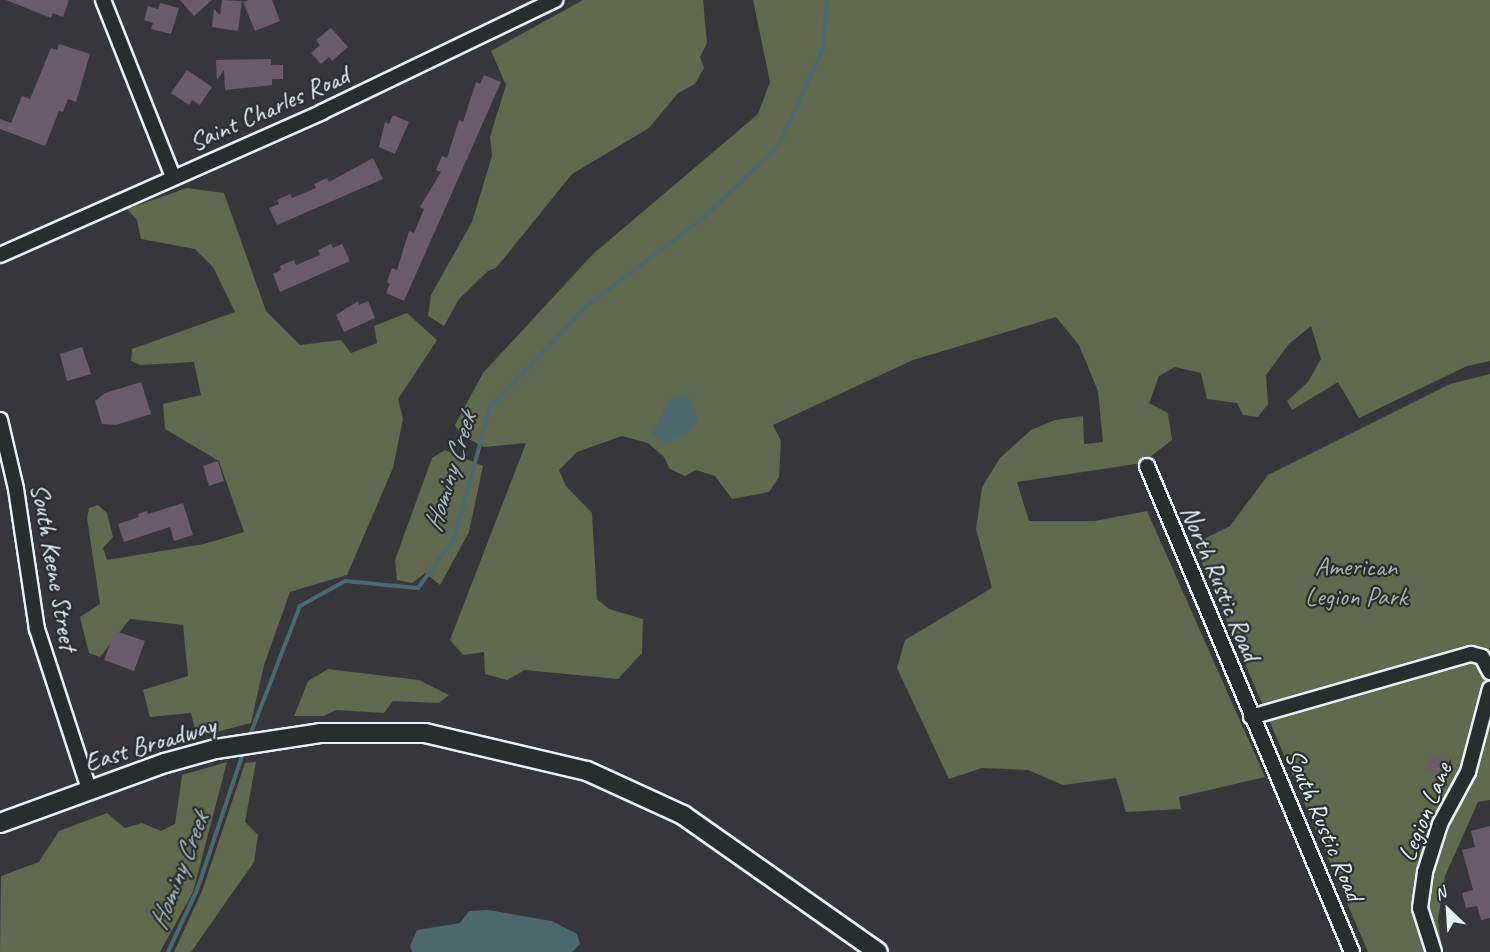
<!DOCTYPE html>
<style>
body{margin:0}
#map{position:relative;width:1490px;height:952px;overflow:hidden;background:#37363a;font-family:Caveat,sans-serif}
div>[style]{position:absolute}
.green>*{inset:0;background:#61694f}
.water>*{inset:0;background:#4c6a6e}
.stream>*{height:4px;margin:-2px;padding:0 2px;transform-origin:2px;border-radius:2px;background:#4c6a6e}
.building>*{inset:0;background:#6a5c68}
.roads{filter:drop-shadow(2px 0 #e8f1f8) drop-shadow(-2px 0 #e8f1f8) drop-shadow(0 2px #e8f1f8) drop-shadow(0 -2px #e8f1f8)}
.minor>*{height:14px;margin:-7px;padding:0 7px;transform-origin:7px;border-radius:7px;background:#2a2d2e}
.major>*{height:18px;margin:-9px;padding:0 9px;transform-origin:9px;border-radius:9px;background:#2a2d2e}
span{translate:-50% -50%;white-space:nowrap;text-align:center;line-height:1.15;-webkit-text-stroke:4.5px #2a2d2e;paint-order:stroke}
.street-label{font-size:26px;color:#e8f1f8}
.park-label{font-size:26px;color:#abb4ac}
.water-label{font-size:27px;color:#aabbc1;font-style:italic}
.north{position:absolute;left:1418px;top:880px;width:60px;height:60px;-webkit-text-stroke:4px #2a2d2e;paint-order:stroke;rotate:335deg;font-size:16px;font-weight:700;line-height:24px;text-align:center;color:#e8f1f8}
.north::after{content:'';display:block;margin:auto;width:21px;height:27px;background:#e8f1f8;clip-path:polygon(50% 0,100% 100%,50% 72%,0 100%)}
</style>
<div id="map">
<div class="green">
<i style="clip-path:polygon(583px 0,703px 0,707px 43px,700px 57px,704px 68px,695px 84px,678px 93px,649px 128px,572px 174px,496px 268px,488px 271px,459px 299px,444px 326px,428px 316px,431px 295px,472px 222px,492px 156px,490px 137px,506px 85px,491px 51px)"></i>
<i style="clip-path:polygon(753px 0,1490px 0,1490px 361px,1467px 366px,1359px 418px,1338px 382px,1292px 410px,1287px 401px,1308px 382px,1321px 359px,1311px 326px,1289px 344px,1266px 375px,1268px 404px,1258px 417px,1243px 415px,1237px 403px,1207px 399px,1201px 373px,1175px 367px,1159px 376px,1149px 403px,1168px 413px,1172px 440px,1142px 463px,1017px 482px,1029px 521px,1095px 521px,1147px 511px,1265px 777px,1179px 797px,1181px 809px,1126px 812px,1116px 778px,1063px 785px,1028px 770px,982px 768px,949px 779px,897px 668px,905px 640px,992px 588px,976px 529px,982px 487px,1000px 458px,1031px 430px,1055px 420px,1083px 416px,1084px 444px,1103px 442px,1098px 391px,1079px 345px,1056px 317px,913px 360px,773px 425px,781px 441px,779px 477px,769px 492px,732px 499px,715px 476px,696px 470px,685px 476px,670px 469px,664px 457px,648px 443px,622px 436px,577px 452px,559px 470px,566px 486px,592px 513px,597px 599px,609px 609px,643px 619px,642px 653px,618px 679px,525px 670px,507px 680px,485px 674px,484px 652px,463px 655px,450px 640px,526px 443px,484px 447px,461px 435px,455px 425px,483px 373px,593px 254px,758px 114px,770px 82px)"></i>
<i style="clip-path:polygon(187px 188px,224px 193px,266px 311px,300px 345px,341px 340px,351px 353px,377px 343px,374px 326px,407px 313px,437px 340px,398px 399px,403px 419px,393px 468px,347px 575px,290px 592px,264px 665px,251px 723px,197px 737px,191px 713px,150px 717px,143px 690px,188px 676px,183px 625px,130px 619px,100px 657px,89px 653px,80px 617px,100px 604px,87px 518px,89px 508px,98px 505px,107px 513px,113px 537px,103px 548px,107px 560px,204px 544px,244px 532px,219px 461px,165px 429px,163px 404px,201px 395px,194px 362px,141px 365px,131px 361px,132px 349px,235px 312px,213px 267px,195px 249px,141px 239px,137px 220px,127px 209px)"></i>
<i style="clip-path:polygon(1490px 374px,1490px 800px,1478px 802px,1445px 876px,1438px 920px,1442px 952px,1368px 952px,1194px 544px,1230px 526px,1268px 475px,1450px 384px)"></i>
<i style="clip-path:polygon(445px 450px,483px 466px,469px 532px,440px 585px,425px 573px,412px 583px,397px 580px,395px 560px,432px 458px)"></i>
<i style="clip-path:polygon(328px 669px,419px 680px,449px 695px,439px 703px,393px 701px,384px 713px,336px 710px,324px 716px,294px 716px,308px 681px)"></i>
<i style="clip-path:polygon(227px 762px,193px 892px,160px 952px,0 952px,1px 876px,39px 862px,59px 831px,107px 813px,125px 828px,142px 823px,161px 831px,175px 824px,182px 775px)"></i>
<i style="clip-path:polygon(256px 762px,245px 822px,258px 835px,254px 862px,191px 952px,174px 952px,202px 891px,245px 763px)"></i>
</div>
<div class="water">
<i style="clip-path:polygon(687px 393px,698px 419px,689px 433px,664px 443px,652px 433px,669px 400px)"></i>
<i style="clip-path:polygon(488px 910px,552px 921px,577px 934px,580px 944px,572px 952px,412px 952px,410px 946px,417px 930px,460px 923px,469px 911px)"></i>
</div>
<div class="stream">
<i style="left:249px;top:738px;width:142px;rotate:-68.9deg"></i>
<i style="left:300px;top:606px;width:51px;rotate:-29.1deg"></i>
<i style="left:345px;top:581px;width:73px;rotate:5.5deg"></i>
<i style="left:418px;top:588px;width:61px;rotate:-53.7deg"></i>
<i style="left:454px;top:539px;width:137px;rotate:-74.7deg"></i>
<i style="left:490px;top:407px;width:141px;rotate:-46.1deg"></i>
<i style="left:588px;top:305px;width:144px;rotate:-37.1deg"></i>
<i style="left:703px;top:218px;width:105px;rotate:-43.8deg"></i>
<i style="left:779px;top:145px;width:106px;rotate:-65.4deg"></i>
<i style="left:823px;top:49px;width:49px;rotate:-85.3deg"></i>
<i style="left:168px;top:952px;width:68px;rotate:-64.9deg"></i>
<i style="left:197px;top:890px;width:148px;rotate:-71.4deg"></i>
</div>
<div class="building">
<i style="clip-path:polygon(6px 0,69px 0,63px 17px,53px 13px,51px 18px)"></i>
<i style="clip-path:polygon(180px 0,212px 0,194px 16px)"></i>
<i style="clip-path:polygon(222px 0,242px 1px,238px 31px,212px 27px,214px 9px,220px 15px)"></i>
<i style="clip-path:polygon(249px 0,272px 0,280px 21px,255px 31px,243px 2px)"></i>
<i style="clip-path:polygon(160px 3px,179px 8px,171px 34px,151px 29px,153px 23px,144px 20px,148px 6px,158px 9px)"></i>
<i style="clip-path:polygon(331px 28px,348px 47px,332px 61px,329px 57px,321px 64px,311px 53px,320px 45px,316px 40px)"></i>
<i style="clip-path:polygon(59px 44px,90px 54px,76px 102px,68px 99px,63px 112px,59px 111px,45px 146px,0 129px,0 119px,11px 123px,22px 96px,30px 99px,51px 48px,57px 50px)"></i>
<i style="clip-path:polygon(271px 59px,271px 65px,283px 65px,283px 79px,272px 79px,272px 85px,225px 90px,224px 70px,217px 80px,216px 60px)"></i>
<i style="clip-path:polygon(187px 70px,212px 87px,200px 105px,192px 100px,189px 105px,171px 93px)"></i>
<i style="clip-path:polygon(484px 75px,501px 82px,404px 301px,386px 293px,390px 284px,387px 282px,392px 268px,397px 270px,409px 231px,414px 233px,424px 209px,420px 207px,441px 172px,436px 170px,442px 156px,447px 158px,459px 120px,463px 122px,476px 82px,480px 84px)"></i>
<i style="clip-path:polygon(393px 115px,409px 122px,395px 154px,379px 147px,385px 122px,389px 124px)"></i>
<i style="clip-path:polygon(373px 158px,383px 179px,277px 225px,269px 208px,279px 204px,277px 200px,290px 194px,292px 198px,316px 188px,314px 184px,327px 178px,329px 182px)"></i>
<i style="clip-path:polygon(331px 244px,333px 248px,342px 244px,350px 261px,280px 292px,273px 274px,281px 270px,280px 266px,294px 260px,296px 265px,320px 255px,318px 250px)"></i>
<i style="clip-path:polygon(358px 301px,359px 305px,368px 301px,375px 318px,344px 332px,336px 315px)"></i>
<i style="clip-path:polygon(82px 347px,91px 374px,67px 381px,60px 354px)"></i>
<i style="clip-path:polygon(141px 382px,151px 414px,116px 425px,102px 424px,95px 401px,105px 393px)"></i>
<i style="clip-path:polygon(218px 461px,224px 481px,209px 486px,203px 466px)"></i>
<i style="clip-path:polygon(183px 503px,193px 535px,174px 541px,170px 527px,124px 542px,118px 524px,139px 517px,138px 514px,147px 511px,148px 514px)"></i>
<i style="clip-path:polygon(115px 631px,145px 641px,134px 671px,104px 660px)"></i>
<i style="clip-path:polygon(1433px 754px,1446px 762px,1438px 775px,1425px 768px)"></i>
<i style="clip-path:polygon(1490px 826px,1490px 918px,1481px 920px,1477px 906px,1466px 908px,1462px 893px,1473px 890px,1462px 850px,1475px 847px,1471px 831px)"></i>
</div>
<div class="roads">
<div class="minor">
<i style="left:103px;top:0;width:190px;rotate:68.4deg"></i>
<i style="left:0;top:255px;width:352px;rotate:-23.9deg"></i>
<i style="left:322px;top:112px;width:259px;rotate:-25.7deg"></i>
<i style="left:0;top:420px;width:71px;rotate:76.9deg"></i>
<i style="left:16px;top:489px;width:142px;rotate:81.5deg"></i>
<i style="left:37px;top:629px;width:168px;rotate:72deg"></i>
<i style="left:1147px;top:466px;width:527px;rotate:67.13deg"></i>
<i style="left:1251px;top:717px;width:229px;rotate:-16deg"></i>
<i style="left:1471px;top:654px;width:11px;rotate:15deg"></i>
<i style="left:1482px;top:657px;width:17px;rotate:62deg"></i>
<i style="left:1434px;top:952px;width:46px;rotate:-107.7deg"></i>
<i style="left:1420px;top:908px;width:36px;rotate:-82deg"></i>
<i style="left:1425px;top:872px;width:50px;rotate:-72.6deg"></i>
<i style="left:1440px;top:824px;width:59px;rotate:-61.7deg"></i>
<i style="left:1468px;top:772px;width:86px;rotate:-75.2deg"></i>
</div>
<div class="major">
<i style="left:0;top:823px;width:176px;rotate:-20deg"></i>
<i style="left:165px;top:763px;width:53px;rotate:-15.4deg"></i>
<i style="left:216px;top:749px;width:105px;rotate:-8.7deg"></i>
<i style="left:320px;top:733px;width:105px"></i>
<i style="left:425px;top:733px;width:166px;rotate:13.2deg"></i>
<i style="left:587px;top:771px;width:106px;rotate:24.6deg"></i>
<i style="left:683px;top:815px;width:238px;rotate:35.1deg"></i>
</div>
</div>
<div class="street-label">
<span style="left:269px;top:109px;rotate:-24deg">Saint Charles Road</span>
<span style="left:54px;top:567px;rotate:80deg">South Keene Street</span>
<span style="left:1220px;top:583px;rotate:67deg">North Rustic Road</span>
<span style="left:150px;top:744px;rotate:-17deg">East Broadway</span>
<span style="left:1425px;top:812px;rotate:-68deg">Legion Lane</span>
<span style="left:1324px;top:825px;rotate:67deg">South Rustic Road</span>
</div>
<div class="park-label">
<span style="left:1356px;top:582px">American<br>Legion Park</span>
</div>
<div class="water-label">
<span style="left:450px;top:472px;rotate:-73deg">Hominy Creek</span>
<span style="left:179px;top:871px;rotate:-69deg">Hominy Creek</span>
</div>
<div class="north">N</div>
</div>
